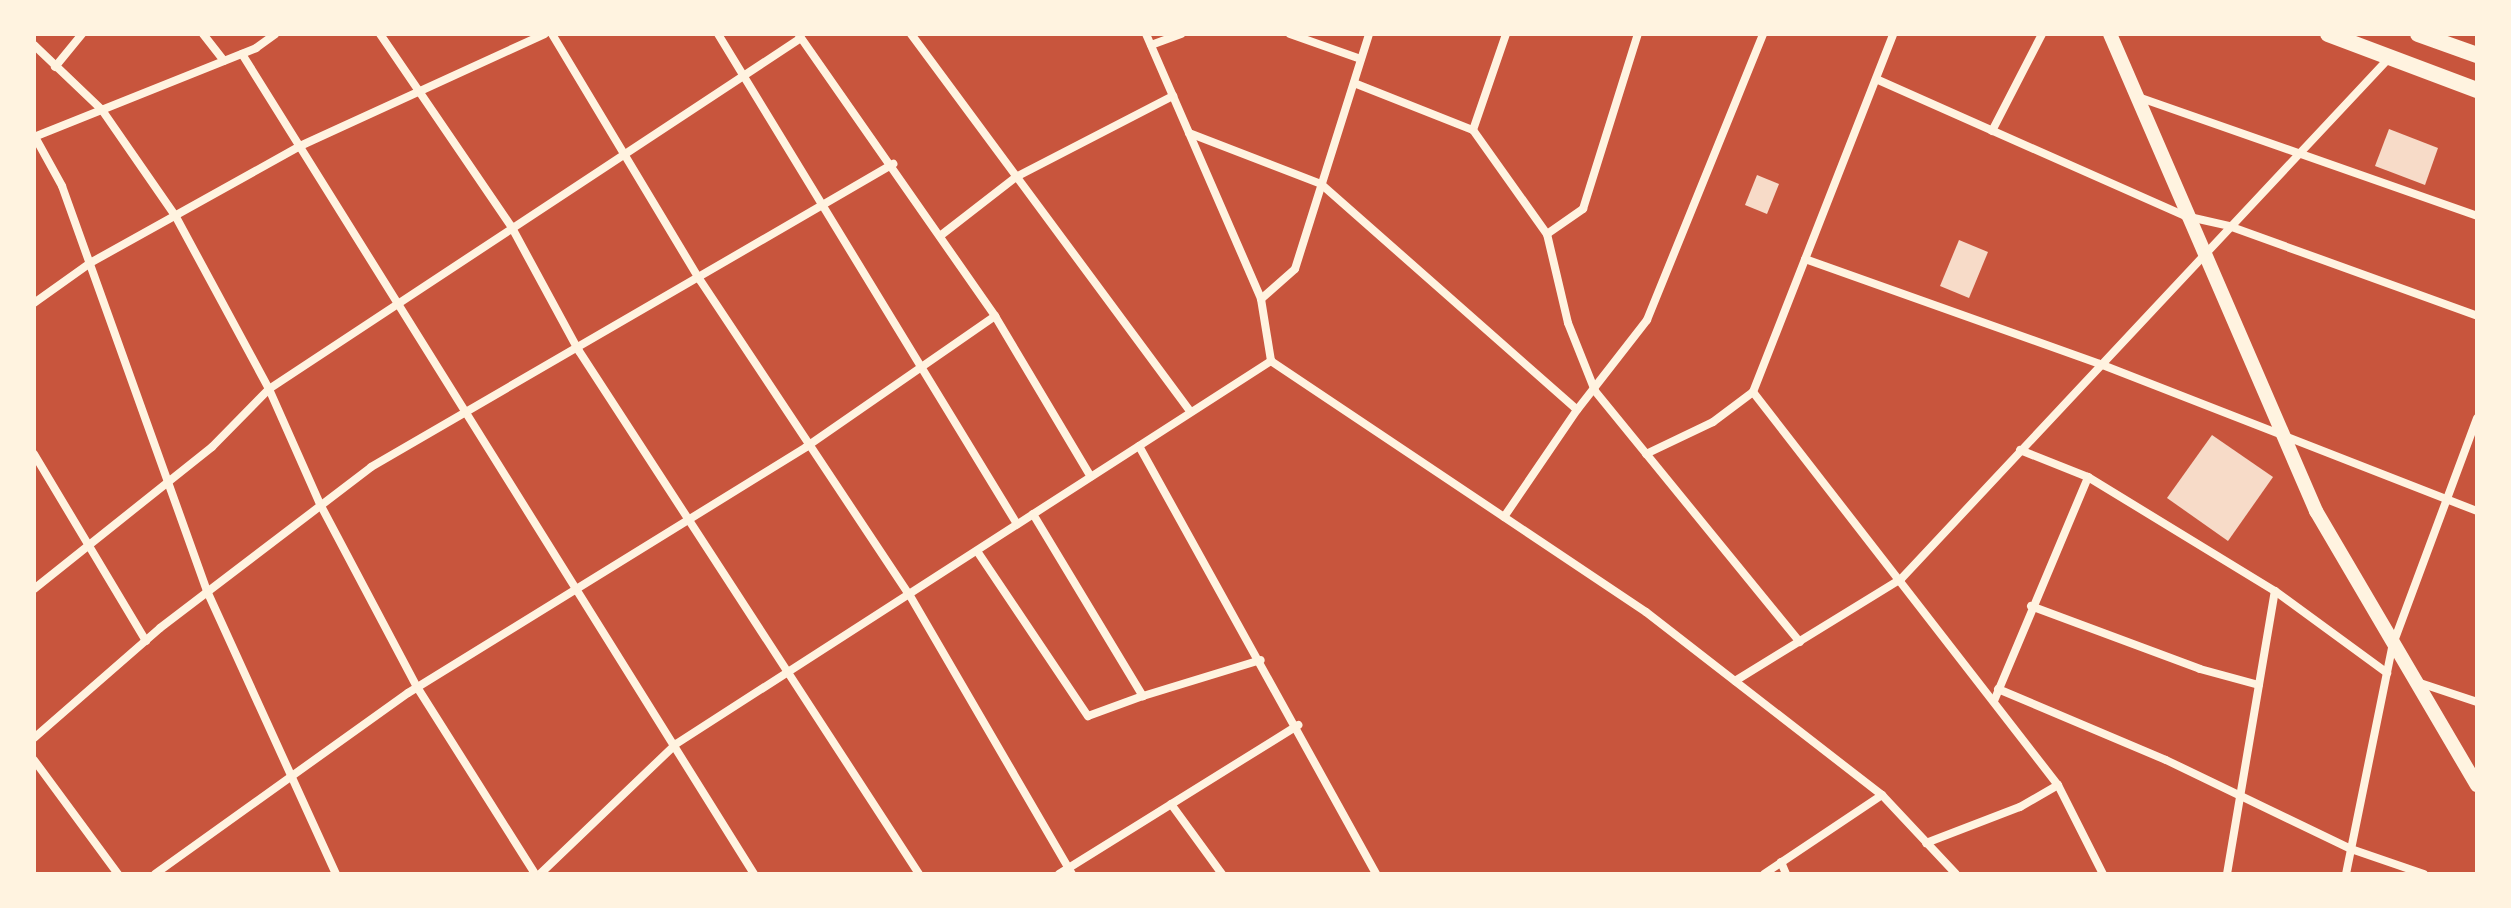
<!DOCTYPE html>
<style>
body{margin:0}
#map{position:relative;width:2511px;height:908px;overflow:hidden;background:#c8553d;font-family:"Nunito Sans",sans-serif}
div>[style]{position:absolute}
.building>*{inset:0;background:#f7dbc8}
.minor>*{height:8px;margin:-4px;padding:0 4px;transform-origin:4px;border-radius:4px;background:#fff3e0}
.tertiary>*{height:14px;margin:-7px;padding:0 7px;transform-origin:7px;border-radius:7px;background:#fff3e0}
.secondary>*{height:16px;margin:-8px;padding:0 8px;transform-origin:8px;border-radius:8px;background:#fff3e0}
span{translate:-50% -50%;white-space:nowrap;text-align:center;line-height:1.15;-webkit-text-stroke:6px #fff3e0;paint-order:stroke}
.frame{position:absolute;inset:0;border:36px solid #fff3e0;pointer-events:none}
</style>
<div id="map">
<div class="building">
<i style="clip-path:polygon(2389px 129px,2438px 148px,2425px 185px,2375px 166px)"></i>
<i style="clip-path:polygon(1757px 175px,1779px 184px,1767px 214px,1745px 205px)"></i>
<i style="clip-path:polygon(1959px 240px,1988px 252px,1969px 298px,1940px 286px)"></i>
<i style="clip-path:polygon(2212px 435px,2273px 477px,2228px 541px,2167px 498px)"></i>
</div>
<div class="minor">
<i style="left:203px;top:34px;width:34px;rotate:52deg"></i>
<i style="left:380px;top:34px;width:232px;rotate:55.7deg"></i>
<i style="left:511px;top:226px;width:142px;rotate:61.5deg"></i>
<i style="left:579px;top:351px;width:624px;rotate:56.97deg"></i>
<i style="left:552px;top:34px;width:287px;rotate:59deg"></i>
<i style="left:700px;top:280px;width:377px;rotate:56.4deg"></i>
<i style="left:909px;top:594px;width:324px;rotate:59.8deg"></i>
<i style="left:718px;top:34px;width:574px;rotate:58.61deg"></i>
<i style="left:911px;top:34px;width:470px;rotate:53.5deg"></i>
<i style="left:1146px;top:34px;width:289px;rotate:66.5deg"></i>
<i style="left:1261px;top:299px;width:63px;rotate:80.8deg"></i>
<i style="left:1271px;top:361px;width:451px;rotate:33.8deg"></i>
<i style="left:1646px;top:612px;width:299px;rotate:37.8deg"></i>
<i style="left:1882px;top:795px;width:108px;rotate:46.9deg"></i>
<i style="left:1290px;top:34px;width:75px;rotate:19.4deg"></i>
<i style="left:799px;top:35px;width:343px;rotate:55.1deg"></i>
<i style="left:995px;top:316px;width:187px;rotate:59.2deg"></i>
<i style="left:34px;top:45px;width:94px;rotate:43.7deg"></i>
<i style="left:102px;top:110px;width:130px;rotate:55.3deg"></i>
<i style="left:176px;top:217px;width:196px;rotate:61.6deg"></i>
<i style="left:269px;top:389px;width:126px;rotate:66.1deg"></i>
<i style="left:320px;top:504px;width:207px;rotate:62.1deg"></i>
<i style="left:417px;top:687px;width:221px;rotate:57.7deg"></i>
<i style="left:1151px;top:45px;width:32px;rotate:-20deg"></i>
<i style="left:242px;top:54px;width:967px;rotate:58.02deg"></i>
<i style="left:55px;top:67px;width:43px;rotate:-50.7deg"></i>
<i style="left:1876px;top:79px;width:338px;rotate:23.9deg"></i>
<i style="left:2185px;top:216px;width:45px;rotate:12.8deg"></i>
<i style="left:2229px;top:226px;width:264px;rotate:19.9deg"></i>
<i style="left:1354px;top:83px;width:128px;rotate:21.6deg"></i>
<i style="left:1473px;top:130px;width:128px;rotate:54.6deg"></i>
<i style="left:1547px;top:234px;width:91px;rotate:76.7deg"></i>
<i style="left:1568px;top:323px;width:73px;rotate:68.3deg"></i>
<i style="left:1595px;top:391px;width:324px;rotate:50.8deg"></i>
<i style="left:2138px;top:97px;width:359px;rotate:19.3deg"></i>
<i style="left:1473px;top:130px;width:102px;rotate:-71deg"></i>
<i style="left:1992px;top:131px;width:109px;rotate:-62.7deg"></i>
<i style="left:1189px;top:133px;width:142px;rotate:21.1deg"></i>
<i style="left:1321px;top:184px;width:341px;rotate:41.4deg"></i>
<i style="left:34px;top:137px;width:239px;rotate:-21.8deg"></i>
<i style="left:256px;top:48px;width:24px;rotate:-36deg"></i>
<i style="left:35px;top:137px;width:56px;rotate:61.1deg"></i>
<i style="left:62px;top:186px;width:430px;rotate:70.3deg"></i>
<i style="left:207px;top:591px;width:311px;rotate:65.5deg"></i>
<i style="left:1547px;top:234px;width:44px;rotate:-34.8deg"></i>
<i style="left:1583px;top:209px;width:183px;rotate:-72.6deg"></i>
<i style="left:940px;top:236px;width:96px;rotate:-37.8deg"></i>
<i style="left:1016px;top:177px;width:177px;rotate:-27.3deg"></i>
<i style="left:1805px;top:259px;width:313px;rotate:19.6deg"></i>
<i style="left:2100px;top:364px;width:405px;rotate:21.3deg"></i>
<i style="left:1261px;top:299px;width:45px;rotate:-41.4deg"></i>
<i style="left:1295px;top:269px;width:246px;rotate:-72.5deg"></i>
<i style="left:34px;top:303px;width:69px;rotate:-35.5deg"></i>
<i style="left:90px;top:263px;width:240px;rotate:-29.1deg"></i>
<i style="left:300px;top:146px;width:269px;rotate:-24.6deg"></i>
<i style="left:1753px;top:392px;width:497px;rotate:52.2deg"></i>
<i style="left:2058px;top:785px;width:100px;rotate:63.2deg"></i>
<i style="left:1139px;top:446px;width:489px;rotate:61deg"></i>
<i style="left:2020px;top:450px;width:73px;rotate:21.7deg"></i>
<i style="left:2088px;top:477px;width:219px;rotate:31.4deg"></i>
<i style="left:2275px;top:591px;width:139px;rotate:36.2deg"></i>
<i style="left:34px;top:454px;width:218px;rotate:59.1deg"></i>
<i style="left:1646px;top:454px;width:74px;rotate:-25.5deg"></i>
<i style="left:1713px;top:422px;width:50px;rotate:-36.9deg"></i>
<i style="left:1753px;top:392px;width:384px;rotate:-68.6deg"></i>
<i style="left:1033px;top:514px;width:213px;rotate:58.9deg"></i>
<i style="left:1143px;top:696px;width:123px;rotate:-17deg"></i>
<i style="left:1504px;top:517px;width:130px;rotate:-55.7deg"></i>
<i style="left:1577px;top:410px;width:114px;rotate:-52.1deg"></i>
<i style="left:1647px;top:320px;width:309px;rotate:-67.9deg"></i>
<i style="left:977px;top:551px;width:199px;rotate:56.1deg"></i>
<i style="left:1088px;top:716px;width:59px;rotate:-20deg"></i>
<i style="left:34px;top:589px;width:228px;rotate:-38.6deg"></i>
<i style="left:212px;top:447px;width:81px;rotate:-45.5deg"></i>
<i style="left:269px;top:389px;width:637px;rotate:-33.42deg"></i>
<i style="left:2031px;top:606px;width:180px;rotate:20.4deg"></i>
<i style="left:2200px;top:669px;width:61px;rotate:15.2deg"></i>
<i style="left:1735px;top:681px;width:195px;rotate:-31.6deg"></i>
<i style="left:1901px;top:579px;width:714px;rotate:-46.87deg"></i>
<i style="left:2417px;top:682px;width:63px;rotate:18.4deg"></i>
<i style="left:1998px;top:689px;width:182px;rotate:22.9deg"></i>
<i style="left:2166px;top:760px;width:205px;rotate:25.7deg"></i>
<i style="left:2351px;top:849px;width:77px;rotate:18.9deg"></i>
<i style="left:1994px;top:701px;width:243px;rotate:-67.2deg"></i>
<i style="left:34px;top:738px;width:167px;rotate:-41.1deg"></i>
<i style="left:160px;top:628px;width:265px;rotate:-37.3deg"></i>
<i style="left:371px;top:467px;width:604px;rotate:-30.13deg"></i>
<i style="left:34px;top:760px;width:142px;rotate:53.6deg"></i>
<i style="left:1171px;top:804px;width:87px;rotate:53.9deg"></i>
<i style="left:1926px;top:843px;width:101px;rotate:-21deg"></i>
<i style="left:2020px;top:807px;width:44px;rotate:-30.1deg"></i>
<i style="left:1781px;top:862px;width:13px;rotate:67deg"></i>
<i style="left:155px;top:874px;width:311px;rotate:-35.6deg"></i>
<i style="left:408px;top:693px;width:468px;rotate:-31.7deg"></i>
<i style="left:806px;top:447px;width:230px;rotate:-34.7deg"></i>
<i style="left:540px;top:874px;width:188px;rotate:-43.7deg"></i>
<i style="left:676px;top:744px;width:708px;rotate:-32.77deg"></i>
<i style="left:1059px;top:874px;width:282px;rotate:-31.9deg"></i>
<i style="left:1764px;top:874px;width:142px;rotate:-33.8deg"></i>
<i style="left:2227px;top:874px;width:287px;rotate:-80.4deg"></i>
<i style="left:2346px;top:874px;width:235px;rotate:-78.5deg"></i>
<i style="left:2393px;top:644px;width:241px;rotate:-69.6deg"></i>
</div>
<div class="tertiary">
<i style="left:2110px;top:34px;width:520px;rotate:66.64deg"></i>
<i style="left:2316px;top:511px;width:318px;rotate:59.6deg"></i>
</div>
<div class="secondary">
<i style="left:2328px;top:34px;width:159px;rotate:20.6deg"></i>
<i style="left:2418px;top:34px;width:63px;rotate:19.6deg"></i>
</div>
<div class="frame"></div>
</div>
